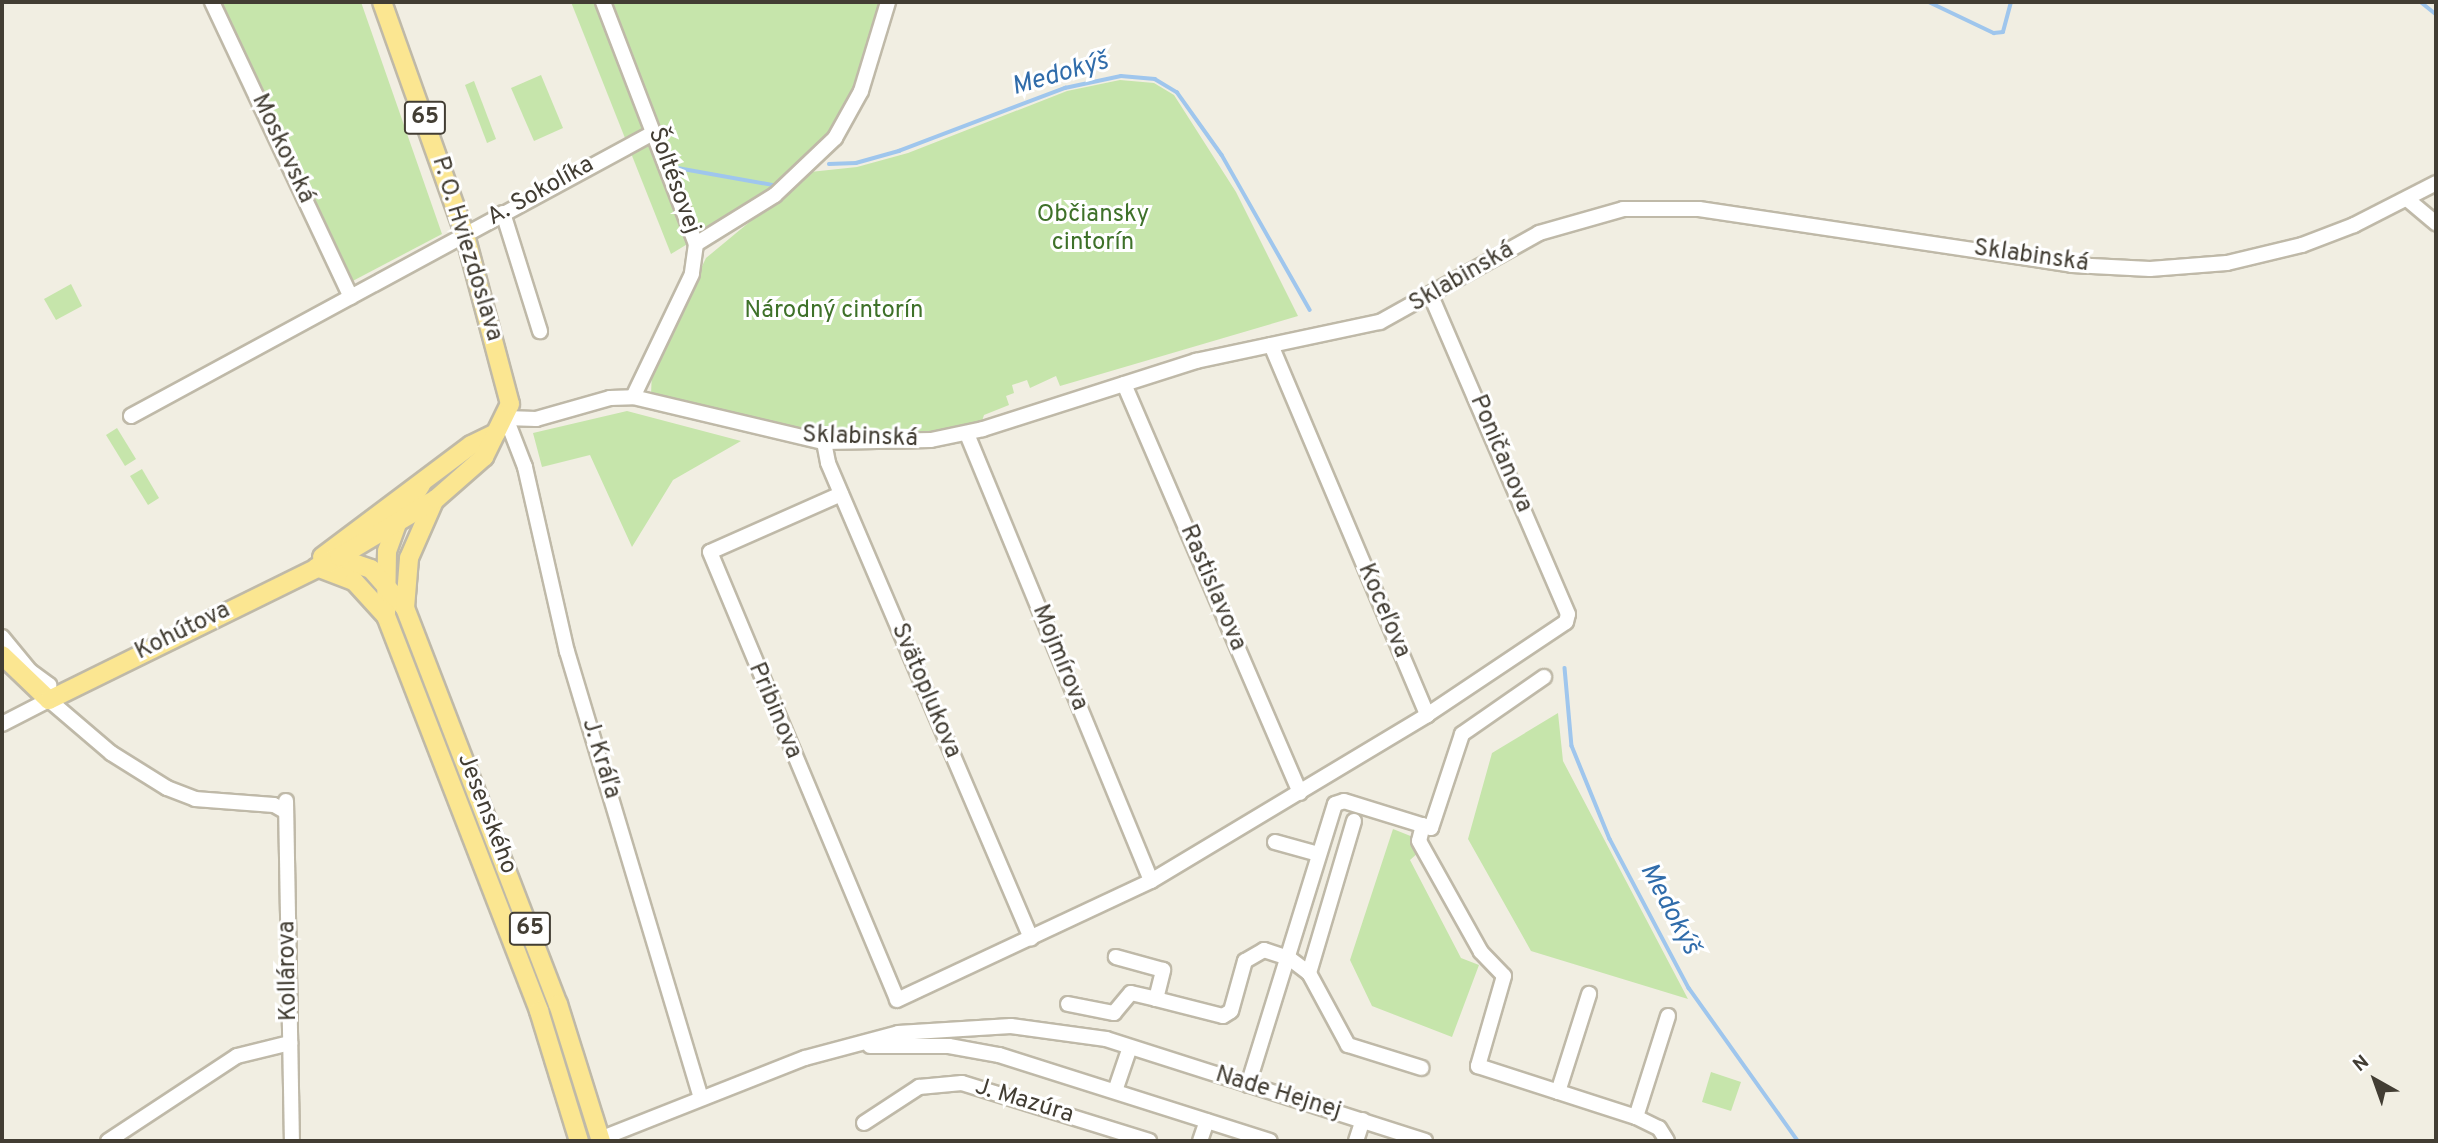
<!DOCTYPE html>
<meta charset="utf-8">
<style>
body{margin:0}
#map{position:relative;width:2438px;height:1143px;overflow:hidden;background:#f1eee2;font-family:Overpass,sans-serif}
div>[style]{position:absolute}
.green>*{inset:0;background:#c6e5ab}
.stream>*{height:3.5px;margin:-1.75px;padding:0 1.75px;transform-origin:1.75px;border-radius:1.75px;background:#9fc6ed}
.roads{filter:drop-shadow(2px 0 #bfb9a8) drop-shadow(-2px 0 #bfb9a8) drop-shadow(0 2px #bfb9a8) drop-shadow(0 -2px #bfb9a8)}
.minor>*{height:14px;margin:-7px;padding:0 7px;transform-origin:7px;border-radius:7px;background:#fff}
.major>*{height:18px;margin:-9px;padding:0 9px;transform-origin:9px;border-radius:9px;background:#fbe691}
span{translate:-50% -50%;white-space:nowrap;text-align:center;line-height:1.15;-webkit-text-stroke:6px #fff;paint-order:stroke}
.shield-label span{padding:2px 5px;background:#fff;border:2px solid;border-radius:5px;-webkit-text-stroke-width:0}
.shield-label{font-size:23px;color:#423d33;font-weight:700}
.street-label{font-size:24px;color:#423d33}
.park-label{font-size:24px;color:#3e7129}
.water-label{font-size:26px;color:#306caa;font-style:italic}
.frame{position:absolute;inset:0;border:4px solid #423d33;pointer-events:none}
.north{position:absolute;left:2340px;top:1045px;width:70px;height:70px;-webkit-text-stroke:5px #fff;paint-order:stroke;rotate:320deg;font-size:19px;font-weight:700;line-height:28px;text-align:center;color:#423d33}
.north::after{content:'';display:block;margin:auto;width:24px;height:32px;background:#423d33;clip-path:polygon(50% 0,100% 100%,50% 72%,0 100%)}
</style>
<div id="map">
<div class="green">
<i style="clip-path:polygon(215px 2px,361px 2px,442px 234px,347px 284px)"></i>
<i style="clip-path:polygon(571px 2px,882px 2px,854px 94px,829px 136px,768px 195px,671px 254px)"></i>
<i style="clip-path:polygon(541px 75px,563px 128px,534px 141px,511px 88px)"></i>
<i style="clip-path:polygon(1120px 80px,1154px 83px,1174px 95px,1236px 192px,1298px 316px,1060px 386px,1056px 376px,1030px 388px,1027px 380px,1012px 385px,1014px 393px,1006px 396px,1009px 405px,984px 415px,982px 421px,916px 437px,826px 436px,651px 395px,652px 369px,706px 258px,810px 172px,857px 167px,908px 153px,1067px 91px)"></i>
<i style="clip-path:polygon(474px 81px,496px 139px,487px 143px,465px 85px)"></i>
<i style="clip-path:polygon(71px 284px,82px 306px,56px 320px,44px 299px)"></i>
<i style="clip-path:polygon(627px 411px,741px 441px,673px 480px,632px 547px,590px 455px,542px 467px,533px 433px)"></i>
<i style="clip-path:polygon(117px 428px,136px 459px,125px 466px,106px 435px)"></i>
<i style="clip-path:polygon(142px 469px,159px 498px,148px 505px,130px 476px)"></i>
<i style="clip-path:polygon(1558px 713px,1563px 761px,1688px 999px,1531px 951px,1468px 839px,1492px 753px)"></i>
<i style="clip-path:polygon(1393px 829px,1413px 837px,1419px 852px,1410px 860px,1461px 958px,1479px 965px,1452px 1037px,1372px 1006px,1350px 960px)"></i>
<i style="clip-path:polygon(1711px 1072px,1741px 1082px,1731px 1111px,1702px 1102px)"></i>
</div>
<div class="stream">
<i style="left:1929px;top:2px;width:72px;rotate:25.5deg"></i>
<i style="left:1994px;top:33px;width:9px;rotate:-6deg"></i>
<i style="left:2003px;top:32px;width:31px;rotate:-75deg"></i>
<i style="left:2421px;top:2px;width:19px;rotate:39deg"></i>
<i style="left:829px;top:164px;width:27px;rotate:-2deg"></i>
<i style="left:856px;top:163px;width:45px;rotate:-15.6deg"></i>
<i style="left:899px;top:151px;width:178px;rotate:-20.8deg"></i>
<i style="left:1065px;top:88px;width:57px;rotate:-12.1deg"></i>
<i style="left:1121px;top:76px;width:34px;rotate:5deg"></i>
<i style="left:1155px;top:79px;width:26px;rotate:31deg"></i>
<i style="left:1177px;top:92px;width:77px;rotate:54.5deg"></i>
<i style="left:1222px;top:155px;width:178px;rotate:60.4deg"></i>
<i style="left:672px;top:167px;width:103px;rotate:10.1deg"></i>
<i style="left:1565px;top:668px;width:78px;rotate:84.9deg"></i>
<i style="left:1572px;top:746px;width:100px;rotate:67.8deg"></i>
<i style="left:1610px;top:839px;width:169px;rotate:62.1deg"></i>
<i style="left:1689px;top:988px;width:188px;rotate:54.5deg"></i>
</div>
<div class="roads">
<div class="minor">
<i style="left:212px;top:2px;width:326px;rotate:64.8deg"></i>
<i style="left:603px;top:2px;width:259px;rotate:69deg"></i>
<i style="left:696px;top:244px;width:30px;rotate:98deg"></i>
<i style="left:692px;top:274px;width:136px;rotate:115.6deg"></i>
<i style="left:2407px;top:199px;width:38px;rotate:40deg"></i>
<i style="left:503px;top:213px;width:124px;rotate:72.6deg"></i>
<i style="left:696px;top:244px;width:93px;rotate:-31.8deg"></i>
<i style="left:775px;top:195px;width:83px;rotate:-43.5deg"></i>
<i style="left:835px;top:138px;width:54px;rotate:-61deg"></i>
<i style="left:861px;top:91px;width:93px;rotate:-73.1deg"></i>
<i style="left:1271px;top:345px;width:402px;rotate:67.1deg"></i>
<i style="left:1427px;top:715px;width:167px;rotate:-33.8deg"></i>
<i style="left:1566px;top:622px;width:8px;rotate:-76deg"></i>
<i style="left:1568px;top:614px;width:348px;rotate:-113.3deg"></i>
<i style="left:1124px;top:384px;width:445px;rotate:66.7deg"></i>
<i style="left:131px;top:416px;width:594px;rotate:-28.46deg"></i>
<i style="left:967px;top:434px;width:483px;rotate:67.6deg"></i>
<i style="left:824px;top:442px;width:21px;rotate:79deg"></i>
<i style="left:828px;top:463px;width:517px;rotate:66.86deg"></i>
<i style="left:841px;top:494px;width:143px;rotate:156.1deg"></i>
<i style="left:710px;top:552px;width:485px;rotate:67.3deg"></i>
<i style="left:897px;top:1000px;width:280px;rotate:-25.1deg"></i>
<i style="left:1151px;top:881px;width:322px;rotate:-31deg"></i>
<i style="left:2px;top:637px;width:44px;rotate:50.5deg"></i>
<i style="left:30px;top:671px;width:24px;rotate:36deg"></i>
<i style="left:49px;top:685px;width:15px;rotate:90deg"></i>
<i style="left:49px;top:700px;width:82px;rotate:40.5deg"></i>
<i style="left:111px;top:753px;width:66px;rotate:32deg"></i>
<i style="left:167px;top:788px;width:30px;rotate:21deg"></i>
<i style="left:195px;top:799px;width:79px;rotate:4.3deg"></i>
<i style="left:274px;top:805px;width:13px;rotate:29deg"></i>
<i style="left:2px;top:724px;width:53px;rotate:-27.1deg"></i>
<i style="left:286px;top:801px;width:340px;rotate:89deg"></i>
<i style="left:1354px;top:821px;width:159px;rotate:106.5deg"></i>
<i style="left:1309px;top:973px;width:82px;rotate:61.6deg"></i>
<i style="left:1348px;top:1045px;width:77px;rotate:17.3deg"></i>
<i style="left:1423px;top:825px;width:16px;rotate:104deg"></i>
<i style="left:1419px;top:841px;width:127px;rotate:60.8deg"></i>
<i style="left:1481px;top:952px;width:33px;rotate:46deg"></i>
<i style="left:1504px;top:976px;width:94px;rotate:106.1deg"></i>
<i style="left:1478px;top:1066px;width:166px;rotate:17.9deg"></i>
<i style="left:1636px;top:1117px;width:25px;rotate:26deg"></i>
<i style="left:1659px;top:1128px;width:15px;rotate:58deg"></i>
<i style="left:1275px;top:842px;width:45px;rotate:15.6deg"></i>
<i style="left:1156px;top:999px;width:69px;rotate:14.2deg"></i>
<i style="left:1223px;top:1016px;width:9px;rotate:-32deg"></i>
<i style="left:1231px;top:1011px;width:52px;rotate:-74.4deg"></i>
<i style="left:1245px;top:961px;width:22px;rotate:-30deg"></i>
<i style="left:1264px;top:950px;width:26px;rotate:18deg"></i>
<i style="left:1289px;top:958px;width:25px;rotate:37deg"></i>
<i style="left:1068px;top:1004px;width:47px;rotate:11.1deg"></i>
<i style="left:1114px;top:1013px;width:26px;rotate:-50deg"></i>
<i style="left:1131px;top:993px;width:26px;rotate:13deg"></i>
<i style="left:1156px;top:999px;width:30px;rotate:-76deg"></i>
<i style="left:1163px;top:970px;width:49px;rotate:-164.5deg"></i>
<i style="left:870px;top:1046px;width:79px"></i>
<i style="left:949px;top:1046px;width:51px;rotate:10.2deg"></i>
<i style="left:999px;top:1055px;width:284px;rotate:17.6deg"></i>
<i style="left:1248px;top:1085px;width:294px;rotate:-72.8deg"></i>
<i style="left:1335px;top:804px;width:9px;rotate:-18deg"></i>
<i style="left:1344px;top:801px;width:91px;rotate:17.2deg"></i>
<i style="left:1431px;top:828px;width:99px;rotate:-71.7deg"></i>
<i style="left:1462px;top:734px;width:100px;rotate:-34.8deg"></i>
<i style="left:1115px;top:1091px;width:46px;rotate:-71.2deg"></i>
<i style="left:1558px;top:1092px;width:103px;rotate:-72.4deg"></i>
<i style="left:701px;top:1098px;width:466px;rotate:-106.7deg"></i>
<i style="left:567px;top:652px;width:190px;rotate:-102.8deg"></i>
<i style="left:525px;top:467px;width:53px;rotate:-111.2deg"></i>
<i style="left:506px;top:418px;width:30px;rotate:2deg"></i>
<i style="left:536px;top:419px;width:77px;rotate:-15.8deg"></i>
<i style="left:610px;top:398px;width:23px;rotate:-2deg"></i>
<i style="left:633px;top:397px;width:196px;rotate:13.3deg"></i>
<i style="left:824px;top:442px;width:107px;rotate:-1.1deg"></i>
<i style="left:931px;top:440px;width:53px;rotate:-11.9deg"></i>
<i style="left:983px;top:429px;width:224px;rotate:-17.7deg"></i>
<i style="left:1196px;top:361px;width:188px;rotate:-12deg"></i>
<i style="left:1380px;top:322px;width:182px;rotate:-29.2deg"></i>
<i style="left:1539px;top:233px;width:87px;rotate:-15.9deg"></i>
<i style="left:1623px;top:209px;width:76px"></i>
<i style="left:1699px;top:209px;width:377px;rotate:8.5deg"></i>
<i style="left:2072px;top:265px;width:78px;rotate:2.9deg"></i>
<i style="left:2150px;top:269px;width:77px;rotate:-4.5deg"></i>
<i style="left:2227px;top:263px;width:77px;rotate:-13.5deg"></i>
<i style="left:2302px;top:245px;width:56px;rotate:-21deg"></i>
<i style="left:2354px;top:225px;width:92px;rotate:-27.1deg"></i>
<i style="left:1636px;top:1117px;width:106px;rotate:-72.4deg"></i>
<i style="left:864px;top:1123px;width:66px;rotate:-33.2deg"></i>
<i style="left:919px;top:1087px;width:43px;rotate:-5.3deg"></i>
<i style="left:962px;top:1083px;width:196px;rotate:17.2deg"></i>
<i style="left:600px;top:1139px;width:220px;rotate:-21.6deg"></i>
<i style="left:805px;top:1058px;width:96px;rotate:-15deg"></i>
<i style="left:898px;top:1033px;width:113px;rotate:-3.5deg"></i>
<i style="left:1011px;top:1026px;width:96px;rotate:7.8deg"></i>
<i style="left:1106px;top:1039px;width:335px;rotate:17.7deg"></i>
<i style="left:108px;top:1141px;width:154px;rotate:-33.4deg"></i>
<i style="left:237px;top:1056px;width:55px;rotate:-13.8deg"></i>
<i style="left:1200px;top:1141px;width:21px;rotate:-71deg"></i>
<i style="left:1356px;top:1141px;width:22px;rotate:-72deg"></i>
</div>
<div class="major">
<i style="left:421px;top:485px;width:43px;rotate:122.6deg"></i>
<i style="left:398px;top:521px;width:32px;rotate:110deg"></i>
<i style="left:387px;top:551px;width:65px;rotate:90.9deg"></i>
<i style="left:386px;top:616px;width:424px;rotate:68.8deg"></i>
<i style="left:539px;top:1011px;width:136px;rotate:72.9deg"></i>
<i style="left:322px;top:557px;width:186px;rotate:-36.9deg"></i>
<i style="left:471px;top:445px;width:28px;rotate:-26deg"></i>
<i style="left:336px;top:557px;width:37px;rotate:19deg"></i>
<i style="left:371px;top:569px;width:52px;rotate:48.9deg"></i>
<i style="left:405px;top:608px;width:425px;rotate:68.9deg"></i>
<i style="left:558px;top:1004px;width:144px;rotate:72.6deg"></i>
<i style="left:317px;top:567px;width:40px;rotate:21deg"></i>
<i style="left:354px;top:581px;width:47px;rotate:47.6deg"></i>
<i style="left:405px;top:608px;width:50px;rotate:-85.4deg"></i>
<i style="left:409px;top:558px;width:62px;rotate:-66.3deg"></i>
<i style="left:2px;top:655px;width:65px;rotate:43.8deg"></i>
<i style="left:49px;top:700px;width:323px;rotate:-26.2deg"></i>
<i style="left:339px;top:557px;width:113px;rotate:-30.9deg"></i>
<i style="left:436px;top:499px;width:64px;rotate:-41.2deg"></i>
<i style="left:484px;top:457px;width:59px;rotate:-63.9deg"></i>
<i style="left:510px;top:404px;width:175px;rotate:-104.9deg"></i>
<i style="left:465px;top:235px;width:247px;rotate:-109.6deg"></i>
</div>
</div>
<div class="shield-label">
<span style="left:425px;top:118px">65</span>
<span style="left:530px;top:929px">65</span>
</div>
<div class="street-label">
<span style="left:282px;top:149px;rotate:65deg">Moskovská</span>
<span style="left:673px;top:181px;rotate:70deg">Šoltésovej</span>
<span style="left:541px;top:192px;rotate:-29deg">A. Sokolíka</span>
<span style="left:466px;top:249px;rotate:73deg">P. O. Hviezdoslava</span>
<span style="left:2031px;top:257px;rotate:8deg">Sklabinská</span>
<span style="left:1462px;top:278px;rotate:-30deg">Sklabinská</span>
<span style="left:860px;top:438px;rotate:2deg">Sklabinská</span>
<span style="left:1500px;top:454px;rotate:67deg">Poničanova</span>
<span style="left:1212px;top:588px;rotate:67deg">Rastislavova</span>
<span style="left:1383px;top:611px;rotate:67deg">Koceľova</span>
<span style="left:183px;top:632px;rotate:-26deg">Kohútova</span>
<span style="left:1059px;top:658px;rotate:68deg">Mojmírova</span>
<span style="left:925px;top:691px;rotate:67deg">Svätoplukova</span>
<span style="left:774px;top:711px;rotate:67deg">Pribinova</span>
<span style="left:600px;top:759px;rotate:73deg">J. Kráľa</span>
<span style="left:486px;top:814px;rotate:69deg">Jesenského</span>
<span style="left:289px;top:971px;rotate:-91deg">Kollárova</span>
<span style="left:1278px;top:1094px;rotate:17deg">Nade Hejnej</span>
<span style="left:1024px;top:1102px;rotate:17deg">J. Mazúra</span>
</div>
<div class="park-label">
<span style="left:1093px;top:230px">Občiansky<br>cintorín</span>
<span style="left:834px;top:312px">Národný cintorín</span>
</div>
<div class="water-label">
<span style="left:1060px;top:75px;rotate:-16deg">Medokýš</span>
<span style="left:1669px;top:909px;rotate:62deg">Medokýš</span>
</div>
<div class="frame"></div>
<div class="north">N</div>
</div>
